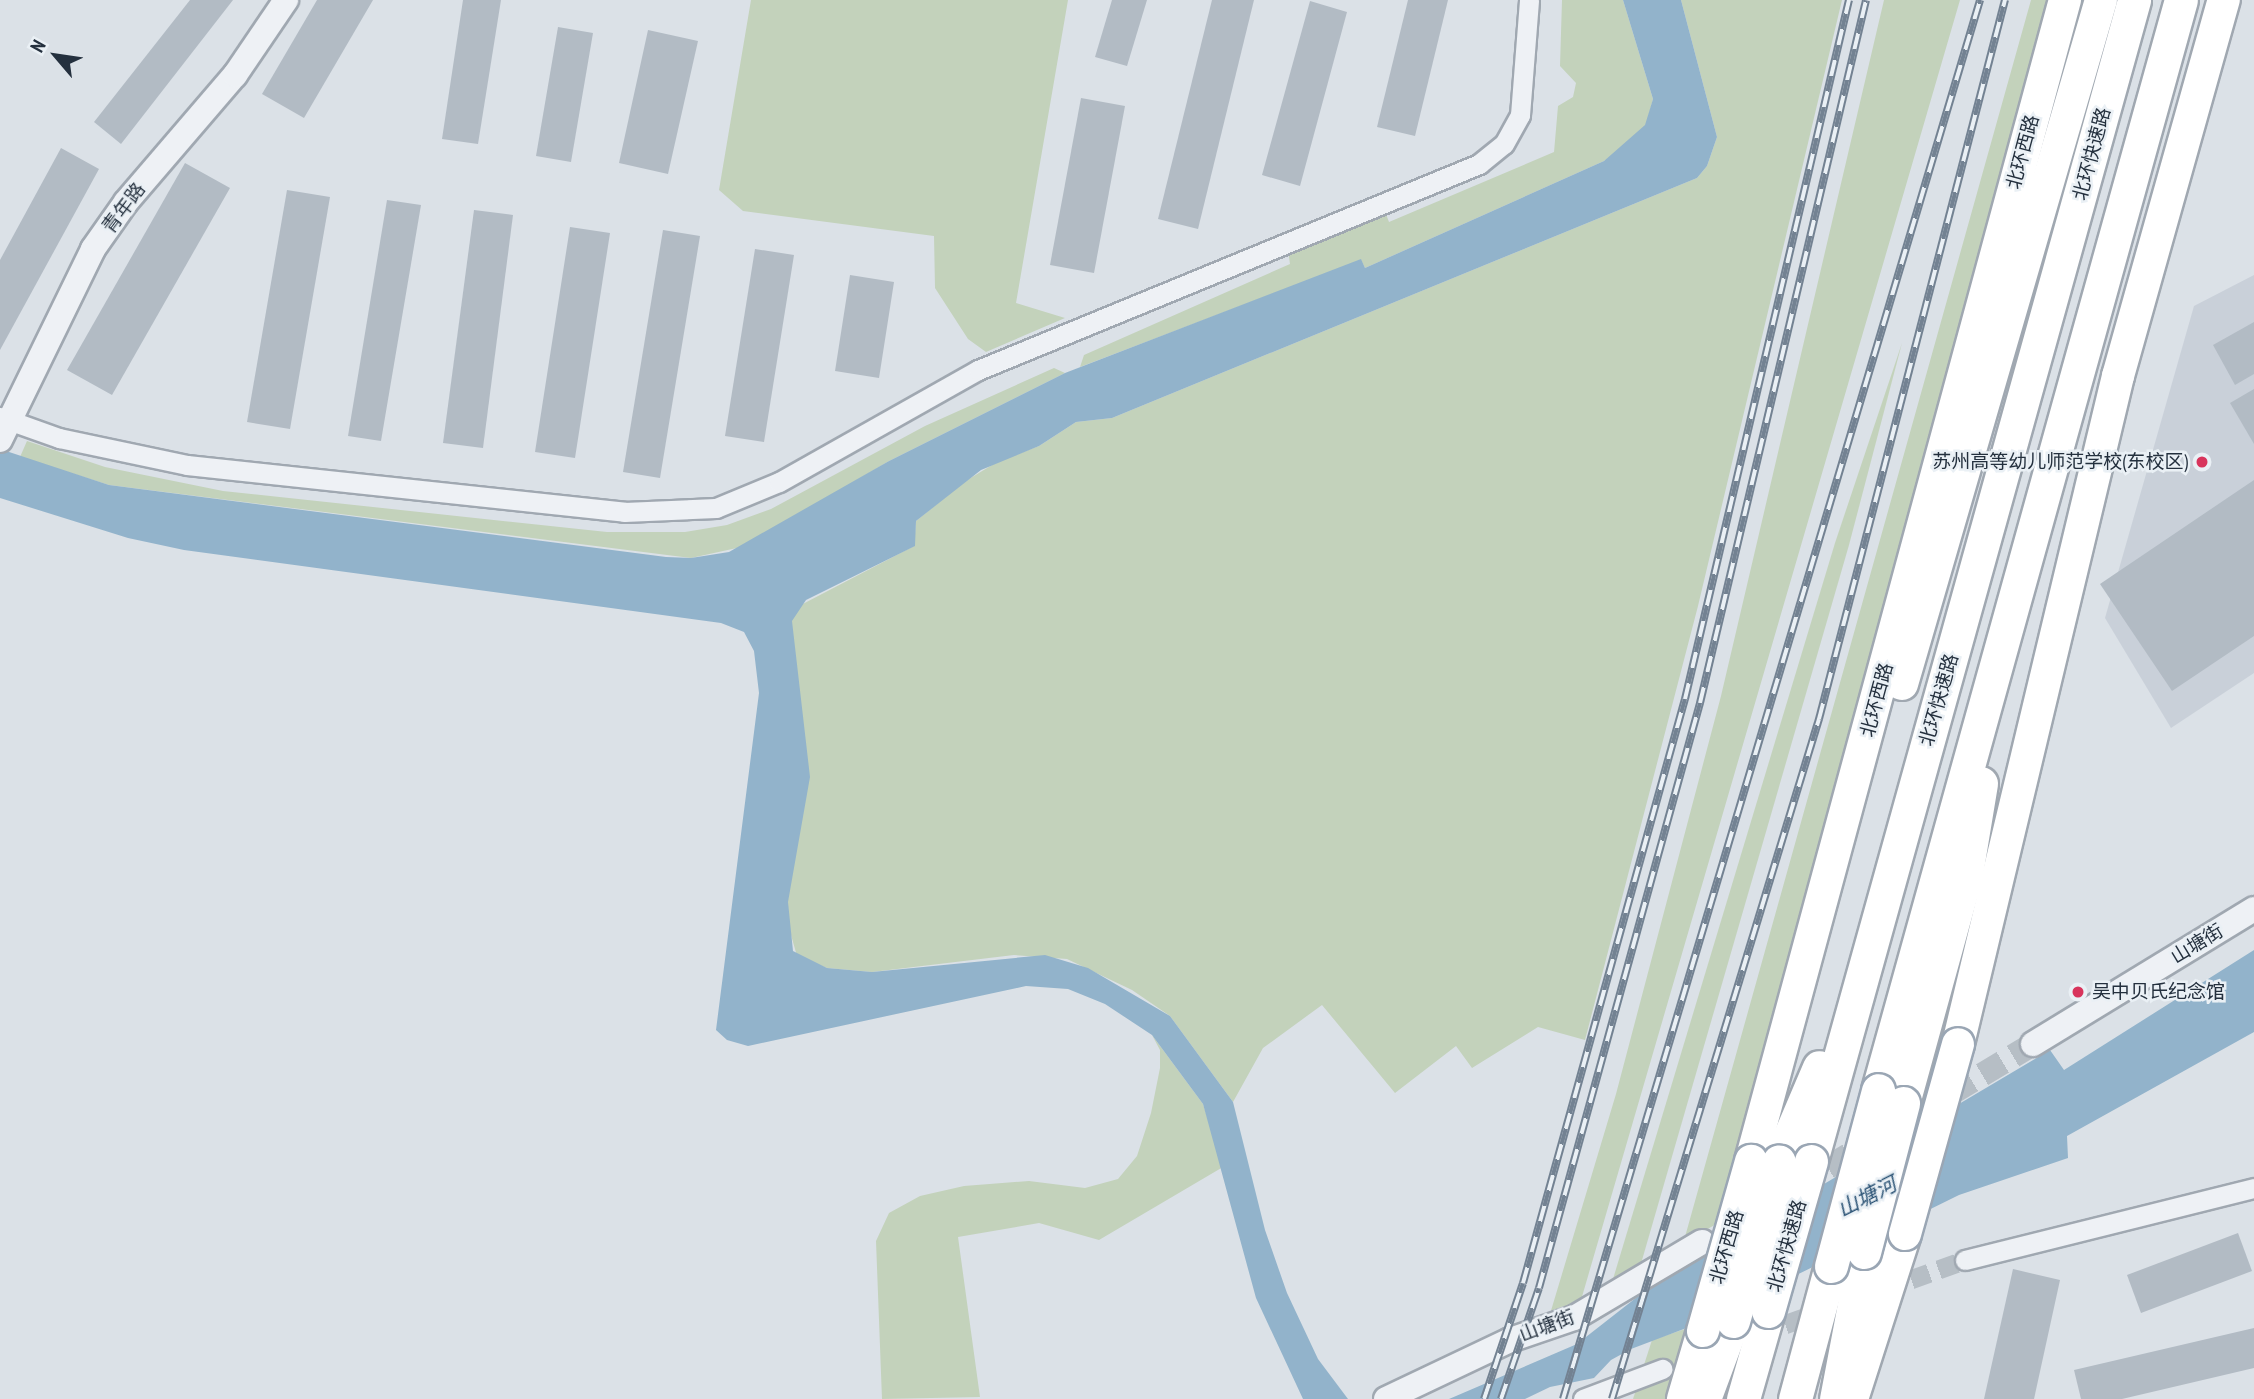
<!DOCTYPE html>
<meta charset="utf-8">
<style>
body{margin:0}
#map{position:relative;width:2254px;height:1399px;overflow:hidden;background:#dbe1e7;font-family:"PT Sans Narrow","Noto Sans SC",sans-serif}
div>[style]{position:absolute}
.built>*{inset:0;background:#c9d0d9}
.green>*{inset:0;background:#c3d2bb}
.water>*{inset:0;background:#92b3cb}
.building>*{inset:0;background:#b2bbc4}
.minor-tunnel>*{height:19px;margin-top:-9.5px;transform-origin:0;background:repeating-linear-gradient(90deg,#b6bec5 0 19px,transparent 0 29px)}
.tertiary-tunnel>*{height:24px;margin-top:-12px;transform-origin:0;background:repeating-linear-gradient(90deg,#b6bec5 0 24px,transparent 0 36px)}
.roads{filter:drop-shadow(2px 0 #a0a8b1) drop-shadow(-2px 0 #a0a8b1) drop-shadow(0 2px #a0a8b1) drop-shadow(0 -2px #a0a8b1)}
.minor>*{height:19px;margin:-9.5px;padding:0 9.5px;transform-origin:9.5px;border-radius:9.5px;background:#eef1f5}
.tertiary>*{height:24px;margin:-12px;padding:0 12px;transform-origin:12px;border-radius:12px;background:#eef1f5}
.primary>*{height:32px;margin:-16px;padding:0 16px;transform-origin:16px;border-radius:16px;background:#fff}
.trunk>*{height:33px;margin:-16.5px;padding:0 16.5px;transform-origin:16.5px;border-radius:16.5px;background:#fff}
.rail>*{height:8px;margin-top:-4px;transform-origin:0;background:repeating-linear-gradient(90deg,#eaf0f5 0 16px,#738292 0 32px);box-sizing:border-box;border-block:2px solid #738292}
.bridges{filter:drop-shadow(2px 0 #9aa6b4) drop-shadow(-2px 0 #9aa6b4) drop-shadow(0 2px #9aa6b4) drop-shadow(0 -2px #9aa6b4)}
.primary-bridge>*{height:32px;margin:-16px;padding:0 16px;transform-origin:16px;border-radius:16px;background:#fff}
.trunk-bridge>*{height:33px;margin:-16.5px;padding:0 16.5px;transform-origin:16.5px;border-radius:16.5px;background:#fff}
.dots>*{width:19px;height:19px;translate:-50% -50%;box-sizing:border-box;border:4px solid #eaf0f5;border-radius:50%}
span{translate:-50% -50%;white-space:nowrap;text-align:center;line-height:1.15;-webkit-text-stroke:5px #eaf0f5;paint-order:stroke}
.street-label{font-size:19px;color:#24303e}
.poi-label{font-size:19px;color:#24303e}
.right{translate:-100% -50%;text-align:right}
.left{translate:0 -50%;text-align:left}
.water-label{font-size:21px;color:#2b5375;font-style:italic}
.north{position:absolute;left:21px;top:21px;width:70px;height:70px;-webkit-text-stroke:5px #eaf0f5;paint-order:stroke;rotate:299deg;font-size:19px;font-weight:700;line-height:28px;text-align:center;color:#24303e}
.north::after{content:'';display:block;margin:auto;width:24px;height:32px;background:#24303e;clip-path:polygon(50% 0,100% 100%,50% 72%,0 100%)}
</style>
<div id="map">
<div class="built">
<i style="clip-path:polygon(2254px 275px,2254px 673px,2171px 728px,2105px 618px,2194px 306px)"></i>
</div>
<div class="green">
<i style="clip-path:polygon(751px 0,1068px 0,1016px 303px,1065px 318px,986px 352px,968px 339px,935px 288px,934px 236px,743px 211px,719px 190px)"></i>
<i style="clip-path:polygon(1562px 0,1623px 0,1653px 99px,1646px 125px,1621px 149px,1604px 161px,1365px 268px,1361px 260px,1080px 367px,1084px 355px,1290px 264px,1288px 250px,1384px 209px,1389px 222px,1554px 152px,1558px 106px,1573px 97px,1576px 83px,1560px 66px)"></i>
<i style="clip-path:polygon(1681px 0,1842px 0,1698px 606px,1585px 1040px,1538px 1027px,1472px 1068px,1456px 1046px,1395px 1093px,1322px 1005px,1263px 1048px,1233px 1102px,1170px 1016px,1132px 990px,1067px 959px,1014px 955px,872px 972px,827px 968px,797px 956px,787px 921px,791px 621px,797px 607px,914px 546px,916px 521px,964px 482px,997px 462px,1039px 446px,1076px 422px,1112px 418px,1697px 178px,1707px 166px,1717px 137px)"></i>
<i style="clip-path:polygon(1884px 0,1960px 0,1579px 1307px,1547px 1324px,1616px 1094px,1721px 696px)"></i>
<i style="clip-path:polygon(2031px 0,2053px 0,1793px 941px,1793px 983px,1721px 1221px,1683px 1244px)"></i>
<i style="clip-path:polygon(1902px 343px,1849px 545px,1638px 1274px,1610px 1289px,1835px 543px)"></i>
<i style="clip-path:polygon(1054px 368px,1065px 373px,889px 461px,746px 546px,691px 558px,109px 485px,20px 457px,27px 441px,105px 467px,223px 491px,607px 532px,685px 532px,727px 525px,771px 509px,925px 426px)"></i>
<i style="clip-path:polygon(1152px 1035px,1203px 1104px,1223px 1167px,1099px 1240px,1039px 1223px,958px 1237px,980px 1397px,882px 1399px,876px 1241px,889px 1213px,920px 1196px,964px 1186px,1029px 1181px,1085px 1188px,1118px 1179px,1137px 1156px,1151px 1113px,1160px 1068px,1160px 1050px)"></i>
<i style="clip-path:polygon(1685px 1329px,1665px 1399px,1633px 1399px,1652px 1340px)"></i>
</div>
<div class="water">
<i style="clip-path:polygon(1623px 0,1681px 0,1717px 137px,1707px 166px,1697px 178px,1112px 418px,1076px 422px,1039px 446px,981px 470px,916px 521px,915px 546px,806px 600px,792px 621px,810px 777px,788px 902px,793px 951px,827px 968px,872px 972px,1045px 955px,1088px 968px,1170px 1016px,1233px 1102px,1265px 1230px,1287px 1293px,1318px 1359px,1348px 1399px,1303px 1399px,1256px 1298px,1203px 1104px,1152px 1035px,1105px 1004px,1068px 989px,1026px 986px,748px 1046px,727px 1040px,716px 1030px,759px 693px,754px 651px,744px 632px,721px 623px,184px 550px,128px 538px,0 498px,0 449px,109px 485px,666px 557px,691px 558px,729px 552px,889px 461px,1065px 373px,1361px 259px,1365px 268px,1604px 161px,1645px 125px,1653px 99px)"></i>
<i style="clip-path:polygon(2254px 950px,2254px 1032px,2067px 1136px,2068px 1158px,1959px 1195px,1697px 1324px,1631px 1349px,1611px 1360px,1594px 1378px,1550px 1387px,1525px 1399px,1449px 1399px,1577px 1344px,1678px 1265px,1704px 1255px,2050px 1050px,2064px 1070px)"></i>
</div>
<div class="building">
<i style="clip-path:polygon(190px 0,233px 0,121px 144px,94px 122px)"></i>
<i style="clip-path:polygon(317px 0,373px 0,304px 118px,262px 94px)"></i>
<i style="clip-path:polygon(463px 0,501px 0,478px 144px,442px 139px)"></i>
<i style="clip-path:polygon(1112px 0,1147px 0,1127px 66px,1095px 57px)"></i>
<i style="clip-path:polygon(1212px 0,1254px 0,1198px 229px,1158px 219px)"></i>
<i style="clip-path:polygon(1408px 0,1448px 0,1415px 136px,1377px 127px)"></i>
<i style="clip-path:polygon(1310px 1px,1347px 12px,1300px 186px,1262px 175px)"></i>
<i style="clip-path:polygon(558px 27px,593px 33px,571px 162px,536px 156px)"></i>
<i style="clip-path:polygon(648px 30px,698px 41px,668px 174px,619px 163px)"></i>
<i style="clip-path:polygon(1081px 98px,1125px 106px,1094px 273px,1050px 265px)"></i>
<i style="clip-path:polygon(61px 148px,99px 169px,0 350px,0 260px)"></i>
<i style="clip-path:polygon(185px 163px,230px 188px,112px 395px,67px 370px)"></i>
<i style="clip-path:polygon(287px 190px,330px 197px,290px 429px,247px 422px)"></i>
<i style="clip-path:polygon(387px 200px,421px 205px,381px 441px,348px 436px)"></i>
<i style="clip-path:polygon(474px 210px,513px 215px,483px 448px,443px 443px)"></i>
<i style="clip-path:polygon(570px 227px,610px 233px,575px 458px,535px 452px)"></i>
<i style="clip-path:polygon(663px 230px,700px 236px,660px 478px,623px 472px)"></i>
<i style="clip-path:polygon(755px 249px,794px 255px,764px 442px,725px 436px)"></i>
<i style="clip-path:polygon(850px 275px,894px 282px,879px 378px,835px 371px)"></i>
<i style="clip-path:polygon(2254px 322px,2254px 374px,2235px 385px,2213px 345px)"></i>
<i style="clip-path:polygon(2254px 389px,2254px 444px,2230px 403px)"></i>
<i style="clip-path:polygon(2254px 480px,2254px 636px,2172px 691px,2100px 584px)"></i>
<i style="clip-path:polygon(2238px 1233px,2252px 1271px,2141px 1313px,2127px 1275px)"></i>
<i style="clip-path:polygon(2013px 1269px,2060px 1280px,2034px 1399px,1984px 1399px)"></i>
<i style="clip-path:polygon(2254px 1328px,2254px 1368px,2122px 1399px,2081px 1399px,2074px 1370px)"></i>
</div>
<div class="minor-tunnel">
<i style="left:1884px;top:1289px;width:86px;rotate:-19.7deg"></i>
<i style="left:1758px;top:1334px;width:68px;rotate:-19.8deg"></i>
</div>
<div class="tertiary-tunnel">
<i style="left:1797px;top:1186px;width:275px;rotate:-31deg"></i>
</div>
<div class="roads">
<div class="minor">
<i style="left:0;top:417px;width:63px;rotate:19.6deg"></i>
<i style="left:59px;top:438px;width:131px;rotate:11.9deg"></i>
<i style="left:187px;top:465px;width:440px;rotate:6.1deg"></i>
<i style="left:624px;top:512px;width:92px;rotate:-2.5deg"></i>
<i style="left:716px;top:508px;width:68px;rotate:-22.4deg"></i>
<i style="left:779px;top:482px;width:228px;rotate:-29.4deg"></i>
<i style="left:978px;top:370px;width:542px;rotate:-22.35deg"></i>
<i style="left:1479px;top:164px;width:32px;rotate:-39deg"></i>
<i style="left:1504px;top:144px;width:33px;rotate:-61deg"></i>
<i style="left:1520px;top:115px;width:115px;rotate:-85.5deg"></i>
<i style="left:1965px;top:1260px;width:298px;rotate:-14deg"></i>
<i style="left:1583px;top:1399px;width:85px;rotate:-20.8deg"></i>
</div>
<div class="tertiary">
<i style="left:0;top:440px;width:212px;rotate:-64deg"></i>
<i style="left:93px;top:249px;width:57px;rotate:-54.9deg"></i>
<i style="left:126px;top:202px;width:167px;rotate:-49.4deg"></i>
<i style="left:235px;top:75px;width:91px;rotate:-55.8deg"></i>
<i style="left:2033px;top:1044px;width:259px;rotate:-31.4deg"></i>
<i style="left:1386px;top:1399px;width:137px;rotate:-25.4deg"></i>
<i style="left:1510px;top:1340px;width:68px;rotate:-19deg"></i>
<i style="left:1574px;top:1318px;width:149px;rotate:-30.7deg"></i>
</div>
<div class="primary">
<i style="left:1902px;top:684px;width:712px;rotate:-73.78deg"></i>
<i style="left:1958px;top:1044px;width:687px;rotate:-76.53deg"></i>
<i style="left:2118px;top:376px;width:391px;rotate:-74.3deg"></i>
<i style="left:1751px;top:1161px;width:1203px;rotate:-74.87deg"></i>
<i style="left:1683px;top:1399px;width:71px;rotate:-73.6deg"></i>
<i style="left:1852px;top:1399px;width:173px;rotate:-72.2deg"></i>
</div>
<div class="trunk">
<i style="left:1878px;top:1090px;width:1131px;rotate:-74.47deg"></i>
<i style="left:1903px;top:1103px;width:238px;rotate:-74.6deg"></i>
<i style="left:1966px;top:874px;width:92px;rotate:-80.6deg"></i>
<i style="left:1779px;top:1161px;width:102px;rotate:-66.9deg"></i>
<i style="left:1811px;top:1161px;width:1205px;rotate:-74.45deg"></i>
<i style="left:1704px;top:1399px;width:83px;rotate:-69.6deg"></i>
<i style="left:1743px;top:1399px;width:91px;rotate:-74.1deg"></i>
<i style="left:1795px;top:1399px;width:138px;rotate:-74.9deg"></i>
<i style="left:1836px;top:1399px;width:150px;rotate:-79.2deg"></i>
</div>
</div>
<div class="rail">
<i style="left:1484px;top:1399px;width:122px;rotate:-71.4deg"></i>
<i style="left:1523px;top:1283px;width:606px;rotate:-74.5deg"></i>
<i style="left:1685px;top:699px;width:718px;rotate:-76.8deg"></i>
<i style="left:1501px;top:1399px;width:117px;rotate:-71.1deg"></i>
<i style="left:1539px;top:1288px;width:607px;rotate:-74.61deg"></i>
<i style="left:1700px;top:703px;width:722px;rotate:-76.71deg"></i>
<i style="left:1563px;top:1399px;width:1460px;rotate:-73.4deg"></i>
<i style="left:1612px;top:1399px;width:711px;rotate:-73.07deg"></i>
<i style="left:1819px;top:719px;width:743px;rotate:-75.5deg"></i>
</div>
<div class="bridges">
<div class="primary-bridge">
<i style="left:1905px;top:1234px;width:197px;rotate:-74.4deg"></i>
<i style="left:1703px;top:1331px;width:177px;rotate:-74.2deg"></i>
</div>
<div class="trunk-bridge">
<i style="left:1864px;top:1252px;width:154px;rotate:-75.3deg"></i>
<i style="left:1831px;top:1266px;width:182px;rotate:-75deg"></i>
<i style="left:1768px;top:1311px;width:156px;rotate:-74deg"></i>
<i style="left:1733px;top:1321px;width:166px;rotate:-74deg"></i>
</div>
</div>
<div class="dots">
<i style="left:2202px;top:462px;background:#d8345c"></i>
<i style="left:2078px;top:992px;background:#d8345c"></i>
</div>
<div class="street-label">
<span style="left:2023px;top:152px;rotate:-75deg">北环西路</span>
<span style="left:2092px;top:154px;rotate:-75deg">北环快速路</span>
<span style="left:124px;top:208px;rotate:-53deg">青年路</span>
<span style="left:1877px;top:700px;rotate:-75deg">北环西路</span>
<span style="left:1939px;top:700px;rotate:-74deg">北环快速路</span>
<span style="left:2197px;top:944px;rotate:-31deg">山塘街</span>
<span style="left:1787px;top:1246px;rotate:-74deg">北环快速路</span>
<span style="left:1727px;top:1247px;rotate:-74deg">北环西路</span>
<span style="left:1547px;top:1326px;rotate:-21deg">山塘街</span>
</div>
<div class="poi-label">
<span class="right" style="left:2188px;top:462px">苏州高等幼儿师范学校(东校区)</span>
<span class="left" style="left:2092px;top:992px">吴中贝氏纪念馆</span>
</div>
<div class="water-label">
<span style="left:1867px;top:1197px;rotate:-27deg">山塘河</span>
</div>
<div class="north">N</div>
</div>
